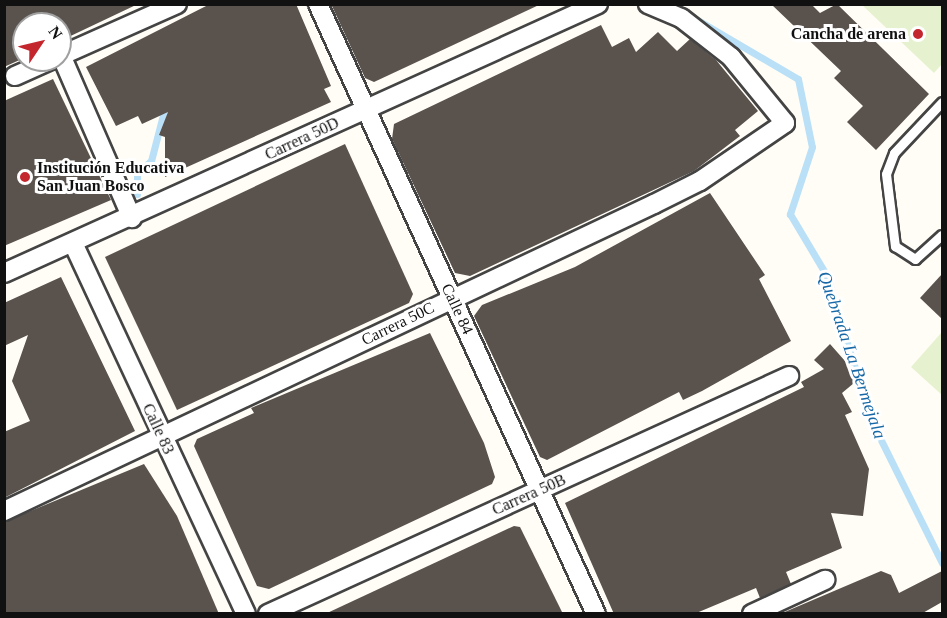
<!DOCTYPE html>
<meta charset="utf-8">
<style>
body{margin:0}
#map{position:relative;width:947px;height:618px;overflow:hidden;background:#fffdf5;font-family:Georgia,serif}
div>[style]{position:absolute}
.pitch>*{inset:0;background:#e6f2cf}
.stream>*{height:7px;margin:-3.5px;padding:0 3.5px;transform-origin:3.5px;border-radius:3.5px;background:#b9e0f7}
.building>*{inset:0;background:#5a524d}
.roads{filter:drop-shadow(2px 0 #444) drop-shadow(-2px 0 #444) drop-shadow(0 2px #444) drop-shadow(0 -2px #444)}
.lane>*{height:9px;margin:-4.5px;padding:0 4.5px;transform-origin:4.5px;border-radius:4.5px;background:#fff}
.street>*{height:18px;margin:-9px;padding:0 9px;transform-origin:9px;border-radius:9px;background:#fff}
.dots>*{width:16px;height:16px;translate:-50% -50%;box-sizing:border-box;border:3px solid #fff;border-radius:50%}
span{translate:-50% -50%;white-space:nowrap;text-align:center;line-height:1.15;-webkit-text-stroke:6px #fff;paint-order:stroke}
.poi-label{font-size:16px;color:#111;font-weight:700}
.right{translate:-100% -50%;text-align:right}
.left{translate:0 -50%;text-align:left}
.street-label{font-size:16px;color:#111}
.water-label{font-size:18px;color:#1768a6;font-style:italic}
.frame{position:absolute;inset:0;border:6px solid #111;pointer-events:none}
.north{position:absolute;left:12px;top:12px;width:60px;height:60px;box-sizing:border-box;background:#fff;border:2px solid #a0a0a0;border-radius:50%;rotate:55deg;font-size:16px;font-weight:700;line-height:24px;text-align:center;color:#111}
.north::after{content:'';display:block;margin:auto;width:21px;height:27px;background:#c4262e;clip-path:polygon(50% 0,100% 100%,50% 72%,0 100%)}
</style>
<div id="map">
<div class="pitch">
<i style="clip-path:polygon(862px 5px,942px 5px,942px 64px,934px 73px)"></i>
<i style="clip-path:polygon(942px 332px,942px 395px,911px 367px)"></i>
</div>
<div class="stream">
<i style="left:689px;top:15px;width:126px;rotate:30.4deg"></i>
<i style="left:798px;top:79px;width:69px;rotate:78.4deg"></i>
<i style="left:812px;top:147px;width:71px;rotate:108.2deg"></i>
<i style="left:790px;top:214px;width:72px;rotate:59.2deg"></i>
<i style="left:827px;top:276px;width:151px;rotate:73deg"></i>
<i style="left:871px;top:420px;width:160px;rotate:63.6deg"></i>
<i style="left:137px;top:194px;width:21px;rotate:-90deg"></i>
<i style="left:137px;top:173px;width:18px;rotate:-41deg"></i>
<i style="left:151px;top:161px;width:56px;rotate:-75.5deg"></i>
</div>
<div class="building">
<i style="clip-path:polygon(4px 4px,138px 4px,60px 41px,60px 24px,24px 24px,24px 58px,4px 67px)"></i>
<i style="clip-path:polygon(210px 4px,296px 4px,331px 86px,324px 89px,331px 102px,165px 177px,165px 137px,159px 135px,168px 112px,142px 124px,138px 116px,116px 126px,86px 67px)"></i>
<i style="clip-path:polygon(331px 4px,541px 4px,374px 82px,365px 78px)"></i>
<i style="clip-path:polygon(771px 4px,811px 4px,820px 13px,837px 4px,929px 94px,876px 150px,847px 122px,863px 106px,834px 78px,841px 71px)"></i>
<i style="clip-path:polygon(601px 25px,612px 47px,629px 38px,636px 52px,658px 32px,677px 51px,690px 39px,716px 60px,758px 111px,735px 130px,740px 136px,694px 171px,470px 276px,455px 273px,392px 139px,394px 124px)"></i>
<i style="clip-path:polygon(53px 79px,111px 200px,4px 246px,4px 101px)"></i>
<i style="clip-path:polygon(345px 144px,413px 294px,409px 303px,177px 410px,105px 257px)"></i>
<i style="clip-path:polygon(710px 193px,765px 275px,759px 279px,791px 341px,702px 391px,683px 400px,679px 392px,547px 460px,540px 457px,474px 316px,482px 305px,575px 267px)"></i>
<i style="clip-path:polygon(942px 274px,942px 319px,920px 298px)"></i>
<i style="clip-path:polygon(61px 277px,135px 431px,4px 498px,4px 432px,30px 421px,12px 381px,28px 335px,4px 346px,4px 303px)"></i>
<i style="clip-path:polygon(430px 333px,484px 443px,495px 477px,492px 484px,269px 589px,257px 586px,194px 446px,197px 439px,254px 413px,251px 408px)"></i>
<i style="clip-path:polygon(830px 344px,860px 378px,842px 393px,852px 412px,845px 415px,869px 469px,863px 516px,831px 513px,842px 548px,786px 572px,791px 584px,760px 598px,756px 588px,694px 614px,614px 614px,565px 503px,804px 387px,801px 382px,824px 369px,814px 360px)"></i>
<i style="clip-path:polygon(144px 464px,177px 516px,219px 614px,4px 614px,4px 522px)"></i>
<i style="clip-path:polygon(514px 526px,520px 527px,563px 614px,325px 614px)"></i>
<i style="clip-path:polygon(881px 571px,891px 575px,899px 593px,942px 571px,942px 602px,921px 614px,780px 614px)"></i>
</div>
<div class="roads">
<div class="lane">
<i style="left:942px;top:102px;width:70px;rotate:133.3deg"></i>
<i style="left:894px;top:153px;width:22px;rotate:111deg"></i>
<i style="left:886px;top:174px;width:73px;rotate:82.9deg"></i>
<i style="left:895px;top:246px;width:24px;rotate:33deg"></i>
<i style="left:915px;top:259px;width:36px;rotate:-42deg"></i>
</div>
<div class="street">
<i style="left:318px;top:4px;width:670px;rotate:65.5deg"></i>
<i style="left:61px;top:55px;width:178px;rotate:66.5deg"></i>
<i style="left:60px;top:56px;width:128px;rotate:-24deg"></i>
<i style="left:15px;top:76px;width:39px;rotate:-24deg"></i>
<i style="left:73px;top:243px;width:409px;rotate:65deg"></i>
<i style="left:4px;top:273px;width:652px;rotate:-24.36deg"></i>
<i style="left:4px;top:511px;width:719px;rotate:-25.28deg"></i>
<i style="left:654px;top:204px;width:51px;rotate:-26.6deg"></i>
<i style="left:700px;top:181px;width:103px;rotate:-34.3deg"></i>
<i style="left:785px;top:123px;width:85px;rotate:-129.3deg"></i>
<i style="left:731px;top:57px;width:63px;rotate:-142deg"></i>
<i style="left:681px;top:18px;width:36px;rotate:-157deg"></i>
<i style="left:268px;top:614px;width:573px;rotate:-24.55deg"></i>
<i style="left:752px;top:614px;width:81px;rotate:-25deg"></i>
</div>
</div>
<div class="dots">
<i style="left:918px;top:34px;background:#c4262e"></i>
<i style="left:25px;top:177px;background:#c4262e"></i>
</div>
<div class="poi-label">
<span class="right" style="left:906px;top:34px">Cancha de arena</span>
<span class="left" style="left:37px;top:177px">Institución Educativa<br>San Juan Bosco</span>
</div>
<div class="street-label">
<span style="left:302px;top:139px;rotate:-25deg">Carrera 50D</span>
<span style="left:457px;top:309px;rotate:65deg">Calle 84</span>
<span style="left:398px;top:324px;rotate:-26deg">Carrera 50C</span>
<span style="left:158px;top:429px;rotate:65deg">Calle 83</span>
<span style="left:529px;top:495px;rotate:-24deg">Carrera 50B</span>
</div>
<div class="water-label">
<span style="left:852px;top:355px;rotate:71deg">Quebrada La Bermejala</span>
</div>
<div class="frame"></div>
<div class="north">N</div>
</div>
